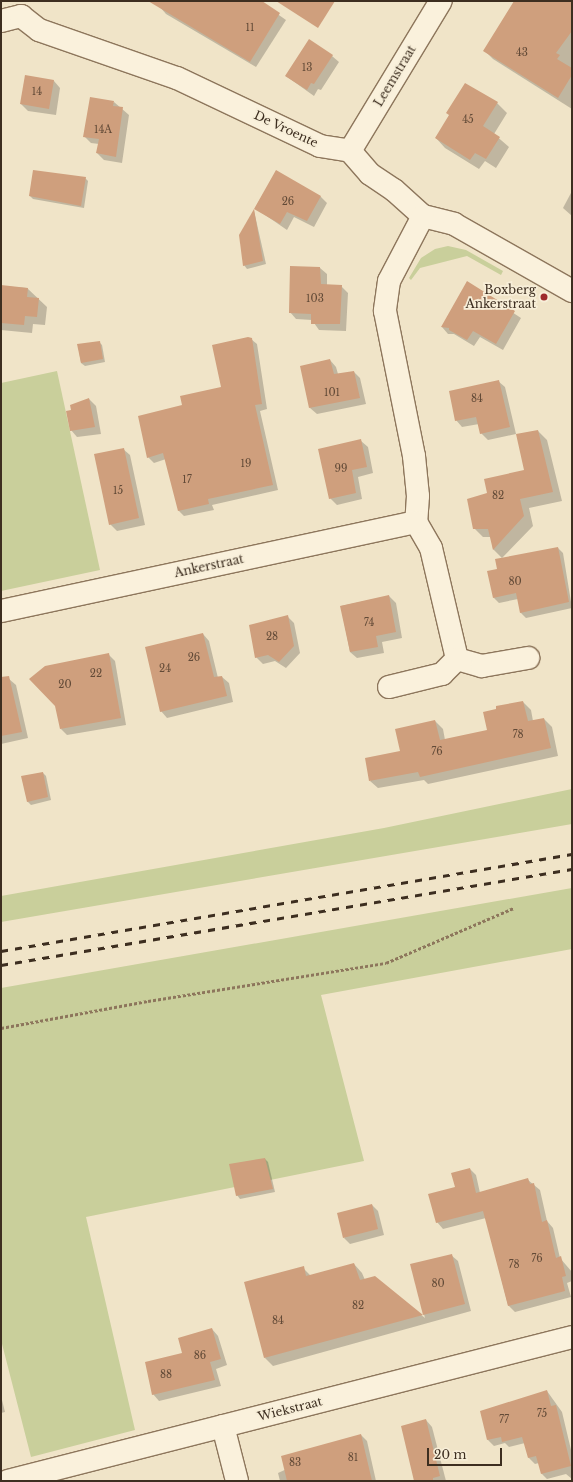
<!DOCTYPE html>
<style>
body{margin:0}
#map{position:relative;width:573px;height:1482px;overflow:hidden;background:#f0e4c8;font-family:"Libre Baskerville",serif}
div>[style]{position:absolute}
.green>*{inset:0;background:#c9cf9b}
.shadow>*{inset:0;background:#0003}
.building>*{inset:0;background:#cf9f7d}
.path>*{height:2.5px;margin-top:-1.25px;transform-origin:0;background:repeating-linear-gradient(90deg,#8d765c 0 3px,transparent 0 5px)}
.roads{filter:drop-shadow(1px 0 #8d765c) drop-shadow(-1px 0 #8d765c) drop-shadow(0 1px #8d765c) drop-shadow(0 -1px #8d765c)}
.minor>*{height:22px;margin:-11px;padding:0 11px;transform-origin:11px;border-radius:11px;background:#faf1dc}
.rail>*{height:3px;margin-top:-1.5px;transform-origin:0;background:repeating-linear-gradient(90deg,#3d2e20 0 7px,transparent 0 14px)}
.dots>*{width:11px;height:11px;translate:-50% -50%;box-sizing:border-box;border:2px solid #f7eed8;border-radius:50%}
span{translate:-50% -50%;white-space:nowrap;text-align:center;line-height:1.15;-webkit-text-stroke:3.5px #f7eed8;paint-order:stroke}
.number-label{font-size:10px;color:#624a37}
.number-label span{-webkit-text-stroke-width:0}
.street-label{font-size:12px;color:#3d2e20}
.poi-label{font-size:12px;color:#3d2e20}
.right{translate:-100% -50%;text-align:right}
.frame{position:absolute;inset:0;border:2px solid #3d2e20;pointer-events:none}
.scale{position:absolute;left:427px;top:1448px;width:75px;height:18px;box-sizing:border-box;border:2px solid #3d2e20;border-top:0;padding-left:5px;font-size:12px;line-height:14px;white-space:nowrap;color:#3d2e20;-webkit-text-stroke:3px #f7eed8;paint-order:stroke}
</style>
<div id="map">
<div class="green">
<i style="clip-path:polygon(448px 246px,466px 250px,503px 271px,501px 275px,467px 256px,420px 268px,411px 280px,409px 278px,421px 258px,435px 249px)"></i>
<i style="clip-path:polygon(57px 371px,100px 570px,1px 591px,1px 383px)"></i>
<i style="clip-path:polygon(572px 789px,572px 824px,1px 922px,1px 896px,384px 828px)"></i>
<i style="clip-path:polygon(572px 888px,572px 949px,321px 995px,364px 1161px,86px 1217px,135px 1430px,31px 1457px,1px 1340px,1px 988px)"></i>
</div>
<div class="shadow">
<i style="clip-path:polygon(163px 1px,259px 1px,286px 20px,256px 67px,166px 14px,160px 7px)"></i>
<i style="clip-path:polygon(517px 1px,572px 1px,572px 109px,493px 59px,485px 51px)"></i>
<i style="clip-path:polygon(332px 56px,339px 62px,321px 90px,318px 89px,314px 96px,286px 76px)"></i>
<i style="clip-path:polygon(26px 77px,54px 81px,60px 88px,56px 115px,28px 111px,21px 104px)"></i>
<i style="clip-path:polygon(114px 102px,129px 115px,122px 163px,104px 160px,97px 153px,99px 144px,91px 143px,84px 136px)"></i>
<i style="clip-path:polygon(497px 103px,507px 113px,494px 134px,509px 147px,496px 168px,485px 161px,479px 169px,445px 148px,436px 138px)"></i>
<i style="clip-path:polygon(276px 172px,321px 197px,327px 203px,314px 227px,294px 217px,287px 230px,255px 208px)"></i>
<i style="clip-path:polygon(85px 178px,88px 181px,84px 208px,33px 199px,30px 196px)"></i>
<i style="clip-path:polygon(572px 191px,572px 216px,563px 208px)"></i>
<i style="clip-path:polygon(254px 211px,266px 264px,247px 269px,244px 265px)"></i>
<i style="clip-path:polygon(320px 268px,327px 274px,327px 285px,341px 286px,348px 293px,346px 331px,319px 330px,312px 320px,296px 319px,290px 312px)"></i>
<i style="clip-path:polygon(468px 283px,521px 318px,503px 350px,480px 337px,474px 346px,454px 334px,448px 334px,442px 327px)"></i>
<i style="clip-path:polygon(1px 286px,27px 288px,47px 307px,45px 325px,33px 324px,32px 333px,1px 330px)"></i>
<i style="clip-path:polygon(251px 339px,257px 344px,267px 409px,260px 411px,278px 490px,212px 505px,214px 510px,184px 516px,179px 511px,166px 459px,154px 463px,148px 457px,184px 406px,222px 388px)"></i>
<i style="clip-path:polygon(99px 342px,102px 345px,105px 362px,85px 366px,81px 363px,78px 345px)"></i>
<i style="clip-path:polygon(330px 360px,336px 367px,338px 374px,354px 372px,360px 378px,366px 404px,317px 414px,310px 408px,301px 367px)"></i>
<i style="clip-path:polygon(498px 381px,505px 387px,516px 434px,488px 440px,481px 433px,479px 424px,462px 427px,456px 420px)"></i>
<i style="clip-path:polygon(89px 399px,96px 406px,101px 434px,77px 437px,71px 430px,73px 411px)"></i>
<i style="clip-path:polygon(538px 431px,547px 440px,562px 501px,529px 508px,533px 526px,502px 558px,493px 549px,491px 537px,483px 537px,474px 528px,488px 494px,525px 471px)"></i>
<i style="clip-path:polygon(361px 441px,368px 447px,373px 473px,358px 477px,362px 499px,337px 505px,330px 498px)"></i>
<i style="clip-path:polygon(123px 449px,130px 455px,145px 525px,117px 531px,110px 524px)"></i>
<i style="clip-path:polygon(558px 548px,563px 553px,572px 608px,526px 618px,521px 613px,518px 599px,499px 603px,494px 598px,498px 569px)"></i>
<i style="clip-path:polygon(389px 596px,396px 603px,402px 638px,382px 642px,384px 653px,357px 658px,350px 652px,341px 606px)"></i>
<i style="clip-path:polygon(288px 617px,294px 623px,300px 653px,286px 668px,275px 661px,263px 664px,256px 657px)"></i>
<i style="clip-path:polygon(203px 634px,209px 641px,218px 678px,222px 677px,229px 683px,233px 702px,167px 718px,161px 711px)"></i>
<i style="clip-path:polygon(108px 654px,115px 661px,126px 725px,67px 735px,61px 729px)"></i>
<i style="clip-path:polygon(9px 679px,16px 685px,28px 738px,1px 744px,1px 681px)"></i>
<i style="clip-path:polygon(523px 702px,531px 710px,533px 721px,544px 719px,552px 727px,558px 756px,428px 784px,424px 780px,378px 788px,370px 781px,435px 721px,443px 729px,445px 740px,489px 731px)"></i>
<i style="clip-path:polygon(43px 773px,46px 776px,51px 800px,31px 805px,27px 801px)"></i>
<i style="clip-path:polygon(265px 1159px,268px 1162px,275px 1192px,240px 1199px,237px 1195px)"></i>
<i style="clip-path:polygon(470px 1169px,476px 1175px,480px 1193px,528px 1180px,540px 1190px,547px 1221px,553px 1228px,560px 1258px,572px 1272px,572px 1281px,567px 1283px,571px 1297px,515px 1312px,508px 1305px,486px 1218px,443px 1229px,437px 1222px)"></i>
<i style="clip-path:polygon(372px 1205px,378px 1211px,384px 1235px,350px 1244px,344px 1238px)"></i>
<i style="clip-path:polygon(451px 1255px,458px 1261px,471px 1311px,273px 1366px,265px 1358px,303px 1268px,311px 1276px,354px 1264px,362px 1273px,365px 1280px,374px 1278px,425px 1318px,411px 1265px)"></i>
<i style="clip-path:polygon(212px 1329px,218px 1336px,227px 1365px,216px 1369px,221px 1386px,159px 1401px,153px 1394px,183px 1354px)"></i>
<i style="clip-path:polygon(547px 1391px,562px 1412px,572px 1454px,572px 1479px,566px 1474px,547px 1479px,542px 1474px,539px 1463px,535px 1464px,529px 1458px,525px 1443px,509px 1447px,505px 1443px,494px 1446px,488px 1440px,482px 1411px)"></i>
<i style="clip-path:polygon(1px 1396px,5px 1412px,1px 1413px)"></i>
<i style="clip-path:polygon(426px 1420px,432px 1427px,446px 1481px,415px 1481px)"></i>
<i style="clip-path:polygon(361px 1435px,367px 1441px,376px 1481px,280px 1481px,278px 1473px)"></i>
</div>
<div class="building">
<i style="clip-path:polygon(148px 1px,262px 1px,280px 13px,250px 62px)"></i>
<i style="clip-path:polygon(276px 1px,335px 1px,318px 28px)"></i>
<i style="clip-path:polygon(514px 1px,572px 1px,572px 31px,556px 53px,560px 55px,557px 59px,572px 68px,572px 75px,558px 98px,483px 51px)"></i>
<i style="clip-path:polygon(309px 39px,333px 55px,314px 84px,311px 83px,307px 90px,285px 76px)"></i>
<i style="clip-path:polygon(25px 75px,54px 80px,49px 109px,20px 104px)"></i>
<i style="clip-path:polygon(465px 83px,498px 102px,483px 126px,500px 137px,486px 159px,475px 153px,470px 160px,435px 138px,449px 115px,446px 113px)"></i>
<i style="clip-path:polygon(90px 97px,114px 101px,113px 106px,123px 107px,116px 157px,96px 153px,99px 139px,83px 137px)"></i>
<i style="clip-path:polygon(33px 170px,86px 177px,81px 206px,29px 196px)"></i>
<i style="clip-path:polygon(276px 170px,321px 196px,307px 221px,287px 212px,280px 224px,254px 209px)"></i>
<i style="clip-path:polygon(254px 209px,263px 261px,243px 266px,239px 235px)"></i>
<i style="clip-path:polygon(290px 266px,320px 267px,321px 284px,342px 285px,340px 324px,311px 324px,311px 314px,289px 313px)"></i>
<i style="clip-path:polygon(467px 281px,515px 311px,496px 344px,473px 331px,467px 340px,449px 330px,449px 328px,441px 327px)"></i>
<i style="clip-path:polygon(1px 285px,28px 288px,27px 297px,39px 298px,37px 317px,25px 316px,24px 325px,1px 323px)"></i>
<i style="clip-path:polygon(248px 337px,252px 338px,262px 404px,255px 405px,273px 485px,208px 499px,209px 504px,178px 511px,163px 453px,147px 458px,138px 416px,182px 405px,180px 396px,221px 387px,212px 345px)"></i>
<i style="clip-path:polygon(100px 341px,103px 359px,81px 363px,77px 344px)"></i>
<i style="clip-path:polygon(330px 359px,334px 374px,354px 371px,360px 398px,309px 408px,300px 366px)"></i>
<i style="clip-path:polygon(499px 380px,510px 427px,480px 434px,476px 417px,455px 421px,449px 391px)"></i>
<i style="clip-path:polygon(89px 398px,95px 427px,70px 431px,66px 411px,71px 410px,70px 405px)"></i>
<i style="clip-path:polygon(538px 430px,553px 492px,520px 499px,524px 516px,493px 550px,488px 529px,473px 529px,467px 499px,487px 493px,484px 479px,524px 470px,516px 434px)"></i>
<i style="clip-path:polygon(361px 439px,367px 467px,352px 470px,356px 493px,329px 499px,318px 449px)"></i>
<i style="clip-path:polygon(124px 448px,139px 518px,109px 525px,94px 454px)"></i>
<i style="clip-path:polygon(558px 547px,569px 602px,520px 613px,516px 593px,493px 598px,487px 571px,497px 569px,495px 559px)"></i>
<i style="clip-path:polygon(389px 595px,396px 632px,376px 636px,378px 647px,350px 652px,340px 606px)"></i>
<i style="clip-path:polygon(288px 615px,294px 646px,279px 662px,268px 655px,255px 658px,249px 625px)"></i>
<i style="clip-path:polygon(203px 633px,214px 677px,222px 676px,227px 696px,160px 712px,145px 647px)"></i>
<i style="clip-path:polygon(109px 653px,121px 718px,60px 729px,55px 706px,29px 679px,45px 666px)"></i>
<i style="clip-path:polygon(9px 676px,22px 732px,1px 736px,1px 677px)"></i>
<i style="clip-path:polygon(523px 701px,528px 721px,544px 718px,551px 748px,420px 777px,418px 772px,369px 781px,365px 758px,400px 751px,395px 729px,435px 720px,440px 740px,487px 730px,483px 712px,496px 709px,496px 706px)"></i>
<i style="clip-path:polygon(43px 772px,48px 797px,27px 802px,21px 776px)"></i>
<i style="clip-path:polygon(265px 1158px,273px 1189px,236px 1196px,229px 1164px)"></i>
<i style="clip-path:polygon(470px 1168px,476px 1193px,528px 1178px,530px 1184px,534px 1183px,542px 1222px,547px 1220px,556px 1258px,561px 1256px,566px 1276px,562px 1277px,565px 1291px,508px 1306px,483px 1211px,436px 1223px,428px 1194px,455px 1187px,451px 1173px)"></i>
<i style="clip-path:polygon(372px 1204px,378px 1229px,343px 1238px,337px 1213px)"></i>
<i style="clip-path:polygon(452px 1254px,465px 1304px,423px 1315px,410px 1264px)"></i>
<i style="clip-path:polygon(354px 1263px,360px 1280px,375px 1276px,423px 1315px,264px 1358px,244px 1282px,304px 1266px,306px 1276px)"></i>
<i style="clip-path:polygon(212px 1328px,221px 1359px,210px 1362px,215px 1380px,152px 1395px,145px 1362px,182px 1353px,178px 1338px)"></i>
<i style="clip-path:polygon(547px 1390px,551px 1406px,556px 1405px,571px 1466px,541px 1474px,536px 1456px,528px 1458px,522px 1437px,502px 1442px,501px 1437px,487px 1440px,480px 1411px)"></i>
<i style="clip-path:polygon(426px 1419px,440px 1476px,433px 1478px,433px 1481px,414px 1481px,401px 1426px)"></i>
<i style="clip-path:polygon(361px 1434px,372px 1481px,287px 1481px,281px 1456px)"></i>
</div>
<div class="path">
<i style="left:1px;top:1028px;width:149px;rotate:-10.4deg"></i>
<i style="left:148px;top:1001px;width:241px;rotate:-9.1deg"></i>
<i style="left:386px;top:963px;width:139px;rotate:-23.3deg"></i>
</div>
<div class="roads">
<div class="minor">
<i style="left:1px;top:21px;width:21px;rotate:-14deg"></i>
<i style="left:21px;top:16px;width:23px;rotate:38deg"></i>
<i style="left:39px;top:30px;width:146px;rotate:19.2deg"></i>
<i style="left:177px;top:78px;width:158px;rotate:25.4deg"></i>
<i style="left:320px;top:146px;width:30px;rotate:9deg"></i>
<i style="left:350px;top:151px;width:30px;rotate:49deg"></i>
<i style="left:370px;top:174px;width:29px;rotate:34deg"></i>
<i style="left:394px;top:190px;width:39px;rotate:42deg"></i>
<i style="left:423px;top:216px;width:32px;rotate:14deg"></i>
<i style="left:454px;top:224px;width:136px;rotate:29.6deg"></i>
<i style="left:350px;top:151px;width:175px;rotate:-58.8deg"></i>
<i style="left:423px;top:216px;width:73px;rotate:117.6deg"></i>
<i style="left:389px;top:281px;width:30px;rotate:98deg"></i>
<i style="left:385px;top:311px;width:148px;rotate:78.7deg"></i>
<i style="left:414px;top:456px;width:40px;rotate:84.3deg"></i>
<i style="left:418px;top:496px;width:26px;rotate:94deg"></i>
<i style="left:416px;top:522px;width:30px;rotate:60deg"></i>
<i style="left:431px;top:548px;width:114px;rotate:76.8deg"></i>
<i style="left:1px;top:611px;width:424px;rotate:-12.1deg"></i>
<i style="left:389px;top:687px;width:55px;rotate:-13.8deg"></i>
<i style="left:442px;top:674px;width:21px;rotate:-45deg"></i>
<i style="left:457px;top:659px;width:26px;rotate:16deg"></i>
<i style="left:482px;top:666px;width:47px;rotate:-9.9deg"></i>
<i style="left:223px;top:1426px;width:57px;rotate:75.7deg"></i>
<i style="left:8px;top:1481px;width:582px;rotate:-14.32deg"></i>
</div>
</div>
<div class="rail">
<i style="left:1px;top:951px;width:579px;rotate:-9.64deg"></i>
<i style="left:1px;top:965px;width:579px;rotate:-9.54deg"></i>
</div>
<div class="dots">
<i style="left:544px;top:297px;background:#9e2a2b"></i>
</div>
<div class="number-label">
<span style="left:250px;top:28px">11</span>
<span style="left:522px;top:53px">43</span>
<span style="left:307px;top:68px">13</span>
<span style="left:37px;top:92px">14</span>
<span style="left:468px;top:120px">45</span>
<span style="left:103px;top:130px">14A</span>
<span style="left:288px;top:202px">26</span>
<span style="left:315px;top:299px">103</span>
<span style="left:332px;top:393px">101</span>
<span style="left:477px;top:399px">84</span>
<span style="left:246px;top:464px">19</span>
<span style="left:341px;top:469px">99</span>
<span style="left:187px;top:480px">17</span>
<span style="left:118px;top:491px">15</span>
<span style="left:498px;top:496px">82</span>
<span style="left:515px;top:582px">80</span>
<span style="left:369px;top:623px">74</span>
<span style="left:272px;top:637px">28</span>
<span style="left:194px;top:658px">26</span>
<span style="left:165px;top:669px">24</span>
<span style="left:96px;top:674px">22</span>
<span style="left:65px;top:685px">20</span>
<span style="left:518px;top:735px">78</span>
<span style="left:437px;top:752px">76</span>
<span style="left:537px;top:1259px">76</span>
<span style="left:514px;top:1265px">78</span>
<span style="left:438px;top:1284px">80</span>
<span style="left:358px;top:1306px">82</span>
<span style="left:278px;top:1321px">84</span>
<span style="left:200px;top:1356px">86</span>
<span style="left:166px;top:1375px">88</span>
<span style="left:542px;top:1414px">75</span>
<span style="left:504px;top:1420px">77</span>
<span style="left:353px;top:1458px">81</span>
<span style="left:295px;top:1463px">83</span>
</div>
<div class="street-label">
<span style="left:395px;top:76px;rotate:-59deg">Leemstraat</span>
<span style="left:286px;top:129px;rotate:25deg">De Vroente</span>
<span style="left:209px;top:566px;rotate:-12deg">Ankerstraat</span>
<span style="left:290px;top:1409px;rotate:-14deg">Wiekstraat</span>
</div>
<div class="poi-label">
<span class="right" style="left:536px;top:297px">Boxberg<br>Ankerstraat</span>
</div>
<div class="frame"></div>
<div class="scale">20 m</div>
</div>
